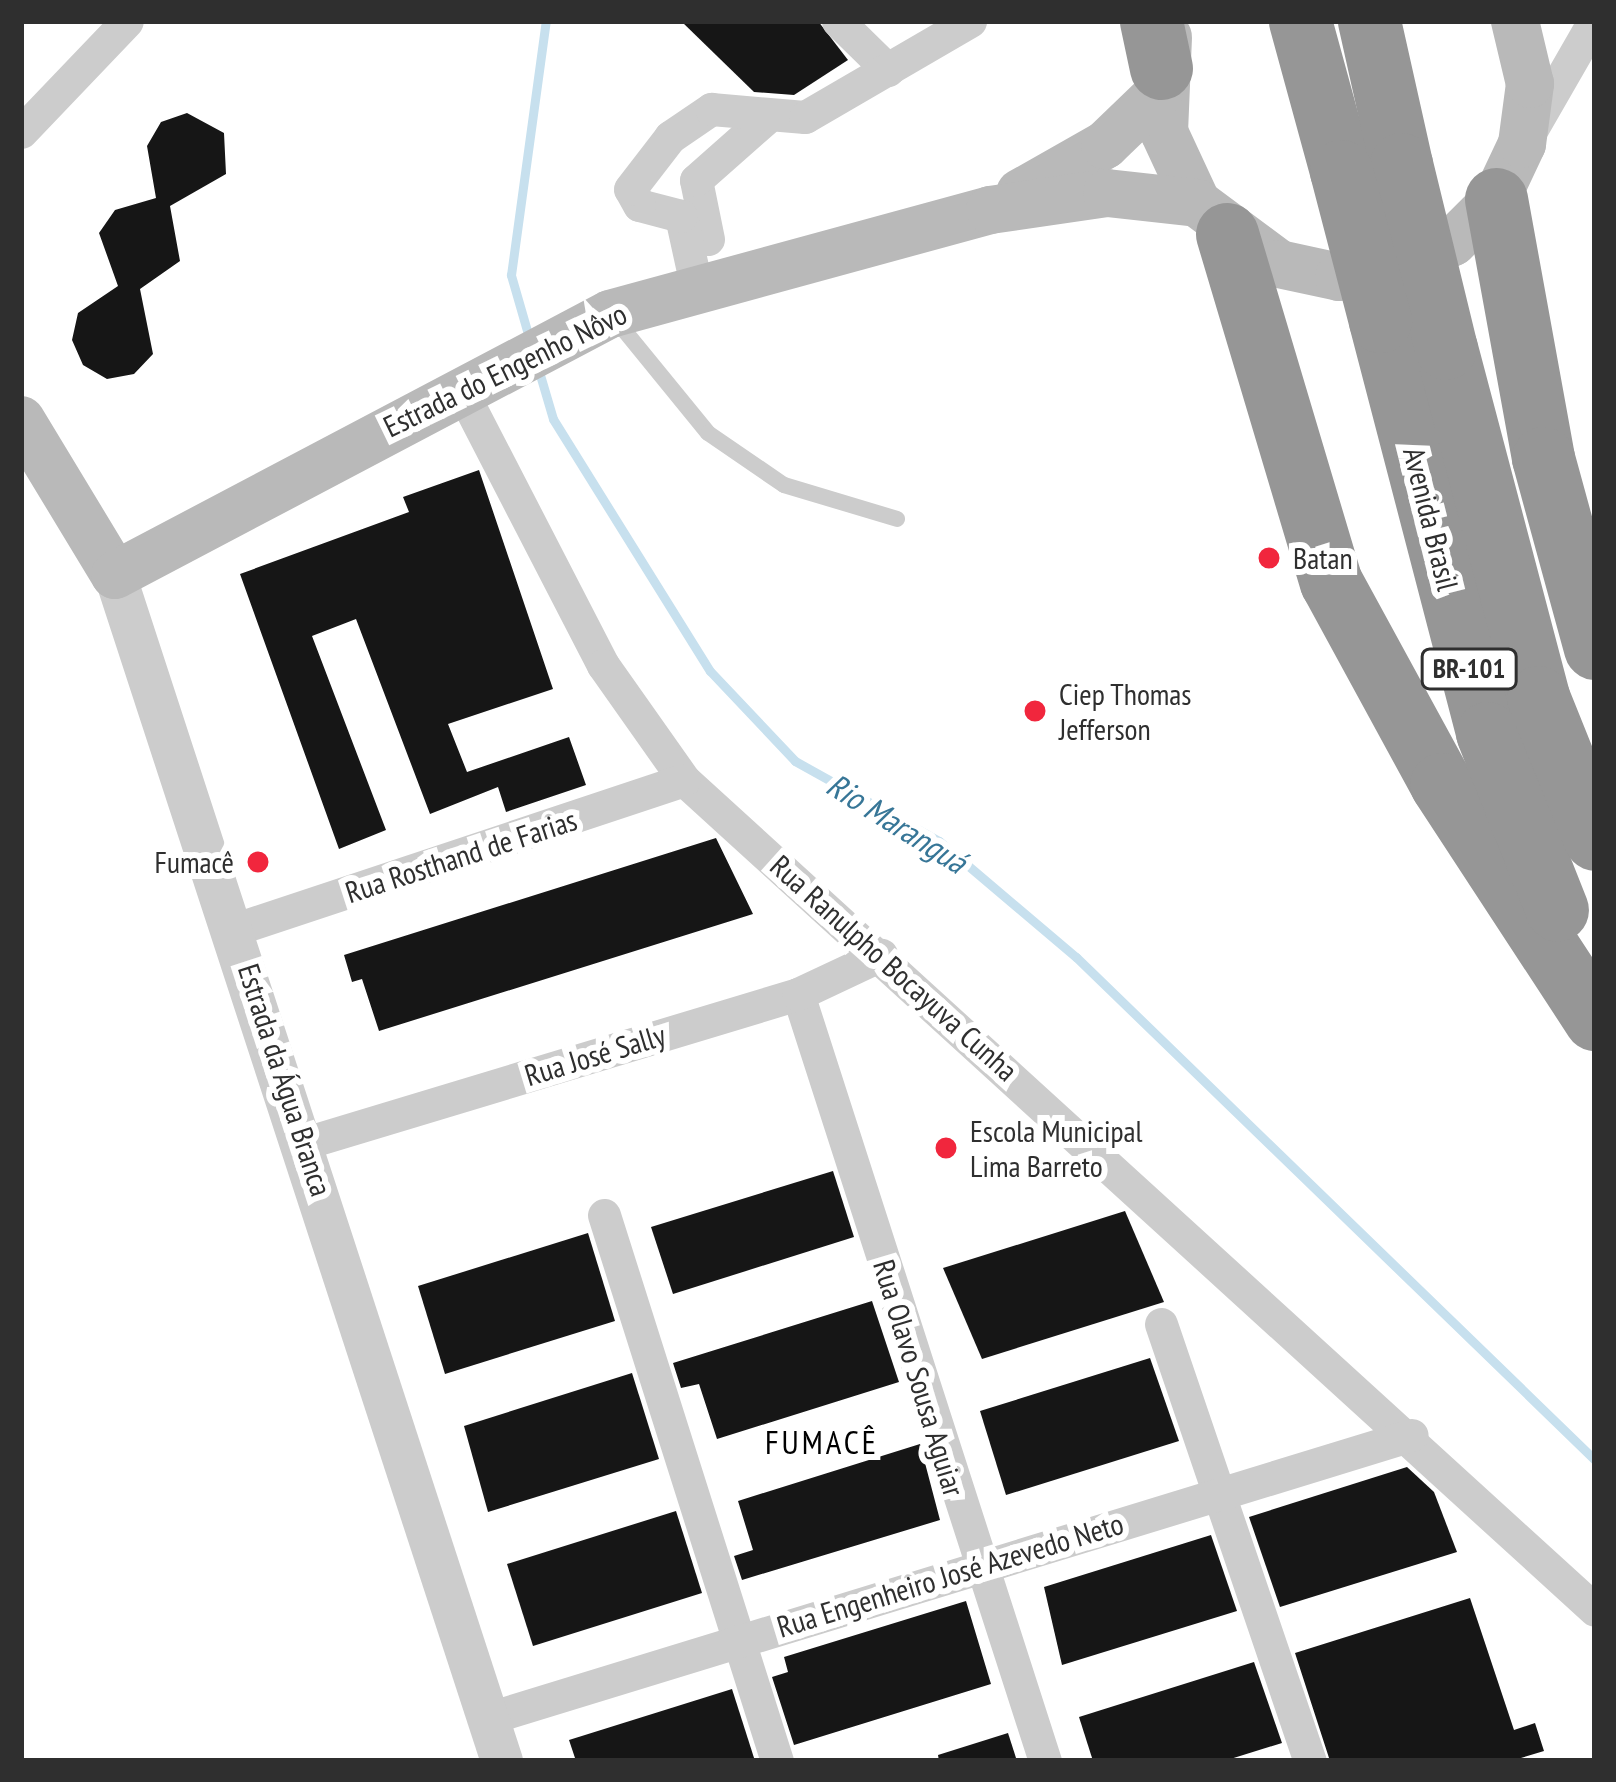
<!DOCTYPE html>
<meta charset="utf-8">
<style>
body{margin:0}
#map{position:relative;width:1616px;height:1782px;overflow:hidden;background:#fff;font-family:"PT Sans Narrow",sans-serif}
div>[style]{position:absolute}
.stream>*{height:9px;margin:-4.5px;padding:0 4.5px;transform-origin:4.5px;border-radius:4.5px;background:#c7e0ee}
.building>*{inset:0;background:#161616}
.service>*{height:16px;margin:-8px;padding:0 8px;transform-origin:8px;border-radius:8px;background:#ccc}
.minor>*{height:33px;margin:-16.5px;padding:0 16.5px;transform-origin:16.5px;border-radius:16.5px;background:#ccc}
.tertiary>*{height:42px;margin:-21px;padding:0 21px;transform-origin:21px;border-radius:21px;background:#ccc}
.secondary>*{height:48px;margin:-24px;padding:0 24px;transform-origin:24px;border-radius:24px;background:#b9b9b9}
.motorway>*{height:63px;margin:-31.5px;padding:0 31.5px;transform-origin:31.5px;border-radius:31.5px;background:#969696}
.motorway-bridge>*{height:63px;margin:-31.5px;padding:0 31.5px;transform-origin:31.5px;border-radius:31.5px;background:#969696}
.dots>*{width:33px;height:33px;translate:-50% -50%;box-sizing:border-box;border:6px solid #fff;border-radius:50%}
span{translate:-50% -50%;white-space:nowrap;text-align:center;line-height:1.15;-webkit-text-stroke:12px #fff;paint-order:stroke}
.shield-label span{padding:3px 9px;background:#fff;border:3px solid;border-radius:9px;-webkit-text-stroke-width:0}
.shield-label{font-size:27px;color:#2f2f2f;font-weight:700}
.street-label{font-size:30px;color:#2f2f2f}
.poi-label{font-size:30px;color:#2f2f2f}
.left{translate:0 -50%;text-align:left}
.right{translate:-100% -50%;text-align:right}
.water-label{font-size:33px;color:#377697;font-style:italic}
.neighbourhood-label{font-size:33px;color:#000;letter-spacing:3px}
.frame{position:absolute;inset:0;border:24px solid #2f2f2f;pointer-events:none}
</style>
<div id="map">
<div class="stream">
<i style="left:530px;top:341px;width:69px;rotate:-106.1deg"></i>
<i style="left:511px;top:275px;width:256px;rotate:-82.2deg"></i>
<i style="left:538px;top:368px;width:53px;rotate:73.6deg"></i>
<i style="left:553px;top:419px;width:297px;rotate:58.1deg"></i>
<i style="left:710px;top:671px;width:124px;rotate:46.6deg"></i>
<i style="left:795px;top:761px;width:165px;rotate:29.1deg"></i>
<i style="left:939px;top:841px;width:180px;rotate:40.3deg"></i>
<i style="left:1076px;top:957px;width:723px;rotate:44.1deg"></i>
</div>
<div class="building">
<i style="clip-path:polygon(681px 21px,818px 21px,848px 60px,794px 95px,754px 92px)"></i>
<i style="clip-path:polygon(187px 113px,224px 133px,226px 174px,170px 206px,180px 261px,140px 289px,153px 354px,134px 374px,107px 379px,83px 365px,72px 340px,78px 313px,118px 286px,99px 233px,115px 210px,156px 198px,147px 146px,161px 122px)"></i>
<i style="clip-path:polygon(479px 470px,553px 689px,448px 724px,467px 772px,569px 737px,586px 785px,506px 812px,498px 787px,430px 814px,356px 619px,312px 636px,386px 830px,339px 849px,240px 574px,409px 512px,403px 497px)"></i>
<i style="clip-path:polygon(716px 838px,753px 914px,379px 1031px,362px 979px,352px 982px,344px 955px)"></i>
<i style="clip-path:polygon(833px 1171px,854px 1237px,673px 1294px,651px 1227px)"></i>
<i style="clip-path:polygon(1125px 1211px,1164px 1302px,982px 1359px,943px 1268px)"></i>
<i style="clip-path:polygon(588px 1233px,615px 1321px,445px 1374px,418px 1286px)"></i>
<i style="clip-path:polygon(872px 1301px,899px 1382px,717px 1439px,699px 1384px,681px 1388px,673px 1363px)"></i>
<i style="clip-path:polygon(1150px 1358px,1179px 1441px,1006px 1495px,980px 1411px)"></i>
<i style="clip-path:polygon(632px 1373px,659px 1459px,488px 1512px,464px 1426px)"></i>
<i style="clip-path:polygon(920px 1444px,940px 1520px,742px 1580px,734px 1556px,753px 1550px,738px 1501px)"></i>
<i style="clip-path:polygon(1407px 1467px,1434px 1492px,1457px 1552px,1280px 1607px,1249px 1517px)"></i>
<i style="clip-path:polygon(676px 1511px,702px 1593px,533px 1646px,507px 1564px)"></i>
<i style="clip-path:polygon(1211px 1535px,1237px 1611px,1062px 1665px,1044px 1587px)"></i>
<i style="clip-path:polygon(1470px 1598px,1514px 1730px,1535px 1723px,1544px 1751px,1511px 1761px,1330px 1761px,1295px 1653px)"></i>
<i style="clip-path:polygon(966px 1601px,991px 1684px,794px 1745px,772px 1677px,788px 1672px,784px 1657px)"></i>
<i style="clip-path:polygon(1254px 1662px,1282px 1743px,1224px 1761px,1093px 1761px,1079px 1717px)"></i>
<i style="clip-path:polygon(732px 1689px,755px 1761px,576px 1761px,569px 1740px)"></i>
<i style="clip-path:polygon(1008px 1733px,1017px 1761px,939px 1761px,938px 1755px)"></i>
</div>
<div class="service">
<i style="left:615px;top:319px;width:147px;rotate:50.8deg"></i>
<i style="left:708px;top:433px;width:92px;rotate:34.4deg"></i>
<i style="left:784px;top:485px;width:118px;rotate:16.7deg"></i>
</div>
<div class="minor">
<i style="left:838px;top:21px;width:70px;rotate:44.4deg"></i>
<i style="left:1533px;top:127px;width:122px;rotate:-60.1deg"></i>
<i style="left:21px;top:132px;width:153px;rotate:-46.3deg"></i>
<i style="left:708px;top:239px;width:60px;rotate:-101.5deg"></i>
<i style="left:696px;top:180px;width:92px;rotate:-41.5deg"></i>
<i style="left:696px;top:285px;width:71px;rotate:-102.3deg"></i>
<i style="left:681px;top:216px;width:43px;rotate:-165.3deg"></i>
<i style="left:639px;top:205px;width:18px;rotate:-119deg"></i>
<i style="left:630px;top:189px;width:66px;rotate:-52.4deg"></i>
<i style="left:670px;top:137px;width:50px;rotate:-34.3deg"></i>
<i style="left:711px;top:109px;width:94px;rotate:4.9deg"></i>
<i style="left:805px;top:117px;width:191px;rotate:-30.2deg"></i>
<i style="left:460px;top:388px;width:312px;rotate:62.7deg"></i>
<i style="left:603px;top:665px;width:141px;rotate:54.8deg"></i>
<i style="left:684px;top:780px;width:1232px;rotate:42.34deg"></i>
<i style="left:236px;top:929px;width:472px;rotate:-18.4deg"></i>
<i style="left:798px;top:994px;width:806px;rotate:72.15deg"></i>
<i style="left:305px;top:1143px;width:515px;rotate:-16.82deg"></i>
<i style="left:798px;top:994px;width:92px;rotate:-25.2deg"></i>
<i style="left:604px;top:1215px;width:573px;rotate:72.42deg"></i>
<i style="left:1161px;top:1324px;width:462px;rotate:71.2deg"></i>
<i style="left:489px;top:1718px;width:965px;rotate:-17.05deg"></i>
</div>
<div class="tertiary">
<i style="left:115px;top:575px;width:1248px;rotate:71.93deg"></i>
</div>
<div class="secondary">
<i style="left:1168px;top:37px;width:95px;rotate:92.4deg"></i>
<i style="left:1164px;top:132px;width:78px;rotate:65.1deg"></i>
<i style="left:1197px;top:203px;width:102px;rotate:36.6deg"></i>
<i style="left:1279px;top:264px;width:61px;rotate:12.2deg"></i>
<i style="left:1339px;top:277px;width:61px;rotate:-7.6deg"></i>
<i style="left:1399px;top:269px;width:60px;rotate:-26.6deg"></i>
<i style="left:1453px;top:242px;width:61px;rotate:-45deg"></i>
<i style="left:1496px;top:199px;width:61px;rotate:-64.7deg"></i>
<i style="left:1522px;top:144px;width:61px;rotate:-82.4deg"></i>
<i style="left:1530px;top:84px;width:65px;rotate:-103.4deg"></i>
<i style="left:1020px;top:193px;width:98px;rotate:-29.5deg"></i>
<i style="left:1105px;top:145px;width:75px;rotate:-43.9deg"></i>
<i style="left:21px;top:420px;width:181px;rotate:58.8deg"></i>
<i style="left:115px;top:575px;width:560px;rotate:-27.8deg"></i>
<i style="left:610px;top:314px;width:394px;rotate:-15.3deg"></i>
<i style="left:990px;top:210px;width:118px;rotate:-8.3deg"></i>
<i style="left:1107px;top:193px;width:91px;rotate:6.3deg"></i>
</div>
<div class="motorway">
<i style="left:1151px;top:21px;width:48px;rotate:78deg"></i>
<i style="left:1300px;top:21px;width:156px;rotate:74.7deg"></i>
<i style="left:1369px;top:21px;width:147px;rotate:77.4deg"></i>
<i style="left:1496px;top:199px;width:263px;rotate:79.7deg"></i>
<i style="left:1543px;top:458px;width:197px;rotate:74.7deg"></i>
<i style="left:1227px;top:234px;width:363px;rotate:73.4deg"></i>
<i style="left:1331px;top:582px;width:230px;rotate:61.4deg"></i>
<i style="left:1441px;top:784px;width:281px;rotate:56.8deg"></i>
<i style="left:1380px;top:321px;width:426px;rotate:75.4deg"></i>
<i style="left:1487px;top:733px;width:190px;rotate:68.4deg"></i>
<i style="left:1446px;top:348px;width:361px;rotate:75.2deg"></i>
<i style="left:1538px;top:697px;width:153px;rotate:68.1deg"></i>
</div>
<div class="motorway-bridge">
<i style="left:1401px;top:164px;width:189px;rotate:76.3deg"></i>
<i style="left:1341px;top:171px;width:155px;rotate:75.4deg"></i>
</div>
<div class="dots">
<i style="left:1269px;top:558px;background:#f1263d"></i>
<i style="left:1035px;top:711px;background:#f1263d"></i>
<i style="left:258px;top:862px;background:#f1263d"></i>
<i style="left:946px;top:1148px;background:#f1263d"></i>
</div>
<div class="shield-label">
<span style="left:1469px;top:669px">BR-101</span>
</div>
<div class="street-label">
<span style="left:505px;top:370px;rotate:-26deg">Estrada do Engenho Nôvo</span>
<span style="left:1431px;top:519px;rotate:76deg">Avenida Brasil</span>
<span style="left:461px;top:856px;rotate:-18deg">Rua Rosthand de Farias</span>
<span style="left:894px;top:968px;rotate:42deg">Rua Ranulpho Bocayuva Cunha</span>
<span style="left:595px;top:1055px;rotate:-17deg">Rua José Sally</span>
<span style="left:285px;top:1080px;rotate:72deg">Estrada da Água Branca</span>
<span style="left:919px;top:1378px;rotate:73deg">Rua Olavo Sousa Aguiar</span>
<span style="left:950px;top:1575px;rotate:-17deg">Rua Engenheiro José Azevedo Neto</span>
</div>
<div class="poi-label">
<span class="left" style="left:1293px;top:558px">Batan</span>
<span class="left" style="left:1059px;top:711px">Ciep Thomas<br>Jefferson</span>
<span class="right" style="left:234px;top:862px">Fumacê</span>
<span class="left" style="left:970px;top:1148px">Escola Municipal<br>Lima Barreto</span>
</div>
<div class="water-label">
<span style="left:897px;top:823px;rotate:32deg">Rio Maranguá</span>
</div>
<div class="neighbourhood-label">
<span style="left:822px;top:1442px">FUMACÊ</span>
</div>
<div class="frame"></div>
</div>
